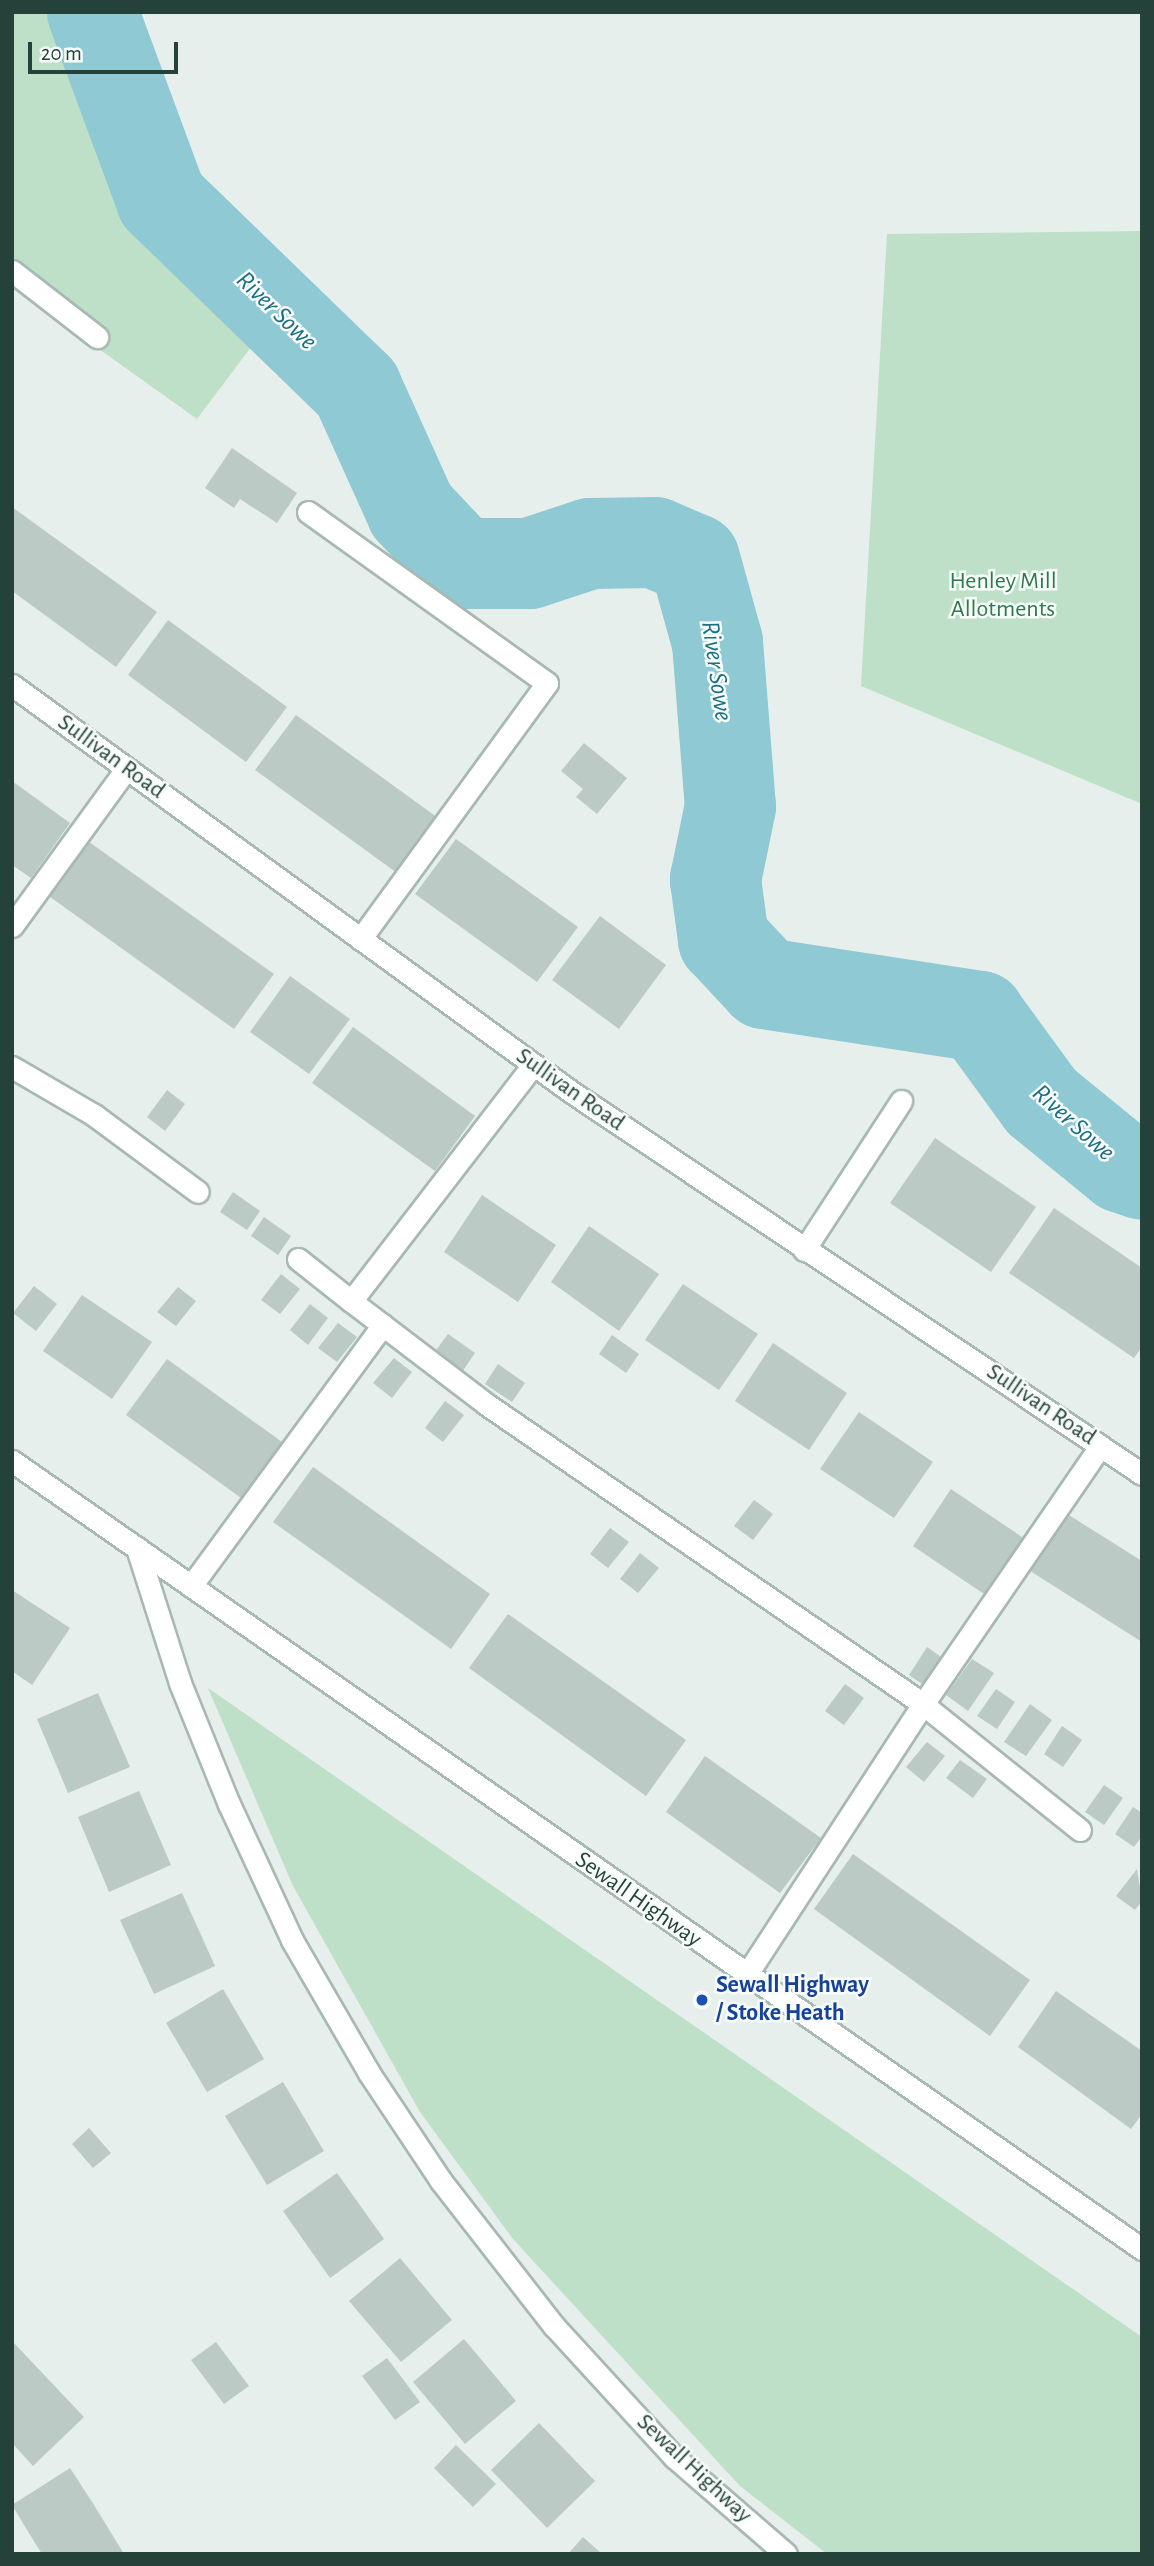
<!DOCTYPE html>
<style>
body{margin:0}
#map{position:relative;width:1154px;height:2566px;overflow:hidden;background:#e6efeb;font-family:"Alegreya Sans",sans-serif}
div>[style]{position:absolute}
.green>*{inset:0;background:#bfe0c8}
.river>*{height:91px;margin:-45.5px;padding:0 45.5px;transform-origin:45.5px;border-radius:45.5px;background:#8ec9d4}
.building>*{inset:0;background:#bbcac4}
.roads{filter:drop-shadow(2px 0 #a8b8b2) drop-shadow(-2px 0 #a8b8b2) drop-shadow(0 2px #a8b8b2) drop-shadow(0 -2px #a8b8b2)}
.service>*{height:21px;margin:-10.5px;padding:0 10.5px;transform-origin:10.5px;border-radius:10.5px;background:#fff}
.minor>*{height:21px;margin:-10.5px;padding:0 10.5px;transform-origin:10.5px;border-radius:10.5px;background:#fff}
.tertiary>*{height:21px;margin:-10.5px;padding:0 10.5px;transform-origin:10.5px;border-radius:10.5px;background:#fff}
.dots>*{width:19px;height:19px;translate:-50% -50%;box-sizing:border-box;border:4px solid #f7fbf9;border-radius:50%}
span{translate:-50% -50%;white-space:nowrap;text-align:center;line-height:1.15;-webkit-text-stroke:5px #f7fbf9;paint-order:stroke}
.park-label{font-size:24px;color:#2d7a4b}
.street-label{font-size:24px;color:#24423a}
.transit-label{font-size:24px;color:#164399;font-weight:700}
.left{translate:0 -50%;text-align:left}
.water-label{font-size:26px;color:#1c6f80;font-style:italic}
.frame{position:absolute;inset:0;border:14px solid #24423a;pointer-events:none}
.scale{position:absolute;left:28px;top:42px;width:150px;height:32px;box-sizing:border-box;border:4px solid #24423a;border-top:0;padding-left:9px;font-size:21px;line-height:24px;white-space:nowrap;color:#24423a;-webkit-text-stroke:5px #f7fbf9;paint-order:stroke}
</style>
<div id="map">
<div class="green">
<i style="clip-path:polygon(12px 12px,129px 12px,189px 172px,297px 286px,197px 419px,12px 287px)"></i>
<i style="clip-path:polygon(1142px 231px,1142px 804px,861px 686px,887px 234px)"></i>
<i style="clip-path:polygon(208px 1688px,1142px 2337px,1142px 2554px,827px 2554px,740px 2486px,513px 2239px,420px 2112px,293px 1886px)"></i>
</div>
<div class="river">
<i style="left:92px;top:12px;width:199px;rotate:69.7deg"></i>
<i style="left:161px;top:199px;width:272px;rotate:44.1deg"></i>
<i style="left:356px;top:388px;width:134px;rotate:65.7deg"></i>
<i style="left:411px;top:510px;width:73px;rotate:46.7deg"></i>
<i style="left:461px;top:563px;width:68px"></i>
<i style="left:529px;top:563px;width:64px;rotate:-18.2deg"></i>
<i style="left:590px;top:543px;width:64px;rotate:-0.9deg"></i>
<i style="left:654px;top:542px;width:43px;rotate:23deg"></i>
<i style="left:694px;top:559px;width:86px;rotate:74.5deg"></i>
<i style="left:717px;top:642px;width:165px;rotate:85.5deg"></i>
<i style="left:730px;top:806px;width:75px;rotate:101.6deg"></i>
<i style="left:715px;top:879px;width:61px;rotate:82.4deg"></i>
<i style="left:723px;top:939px;width:60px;rotate:47deg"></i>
<i style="left:764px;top:983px;width:218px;rotate:8.7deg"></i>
<i style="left:979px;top:1016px;width:105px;rotate:53.9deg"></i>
<i style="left:1041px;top:1101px;width:104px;rotate:39.2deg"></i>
<i style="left:1122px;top:1167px;width:21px;rotate:19deg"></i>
</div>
<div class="building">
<i style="clip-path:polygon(232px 448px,297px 493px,277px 523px,240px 499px,234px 508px,205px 488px)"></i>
<i style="clip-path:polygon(12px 507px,157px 612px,116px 667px,12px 591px)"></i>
<i style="clip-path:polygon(168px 620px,287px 707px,246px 762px,128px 675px)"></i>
<i style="clip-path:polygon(296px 715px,445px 823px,404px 878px,255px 770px)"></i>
<i style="clip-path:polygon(584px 743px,627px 778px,597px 814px,576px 797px,583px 789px,561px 771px)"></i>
<i style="clip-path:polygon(12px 781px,70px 823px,31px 878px,12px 865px)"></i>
<i style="clip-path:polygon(85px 839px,274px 974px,234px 1029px,46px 894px)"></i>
<i style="clip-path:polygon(456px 839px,578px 927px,537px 982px,415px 894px)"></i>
<i style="clip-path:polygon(600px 916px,666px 965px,619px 1029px,552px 980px)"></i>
<i style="clip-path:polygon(290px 976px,350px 1019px,309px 1074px,250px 1032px)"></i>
<i style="clip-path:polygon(353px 1027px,475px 1116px,435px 1171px,312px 1083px)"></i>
<i style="clip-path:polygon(167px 1090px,185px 1104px,165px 1131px,147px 1117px)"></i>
<i style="clip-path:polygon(935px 1138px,1036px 1207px,991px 1272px,890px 1203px)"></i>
<i style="clip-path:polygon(233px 1192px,260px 1211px,247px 1230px,220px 1212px)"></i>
<i style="clip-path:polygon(482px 1195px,556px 1245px,518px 1302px,444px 1252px)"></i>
<i style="clip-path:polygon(1054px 1208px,1142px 1268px,1142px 1347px,1134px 1358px,1009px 1273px)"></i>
<i style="clip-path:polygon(264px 1217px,291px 1236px,278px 1255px,251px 1236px)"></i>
<i style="clip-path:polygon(589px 1226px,659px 1274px,619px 1331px,551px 1282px)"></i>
<i style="clip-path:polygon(281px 1274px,300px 1289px,280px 1314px,261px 1300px)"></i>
<i style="clip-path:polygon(683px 1284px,758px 1334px,719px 1390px,645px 1340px)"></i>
<i style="clip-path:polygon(34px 1286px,57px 1304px,36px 1331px,13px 1313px)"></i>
<i style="clip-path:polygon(178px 1287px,196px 1301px,176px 1326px,157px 1312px)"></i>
<i style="clip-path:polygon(82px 1295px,152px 1342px,112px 1399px,43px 1351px)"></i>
<i style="clip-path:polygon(310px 1304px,328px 1318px,308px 1345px,290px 1330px)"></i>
<i style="clip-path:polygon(338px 1323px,357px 1337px,337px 1362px,318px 1348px)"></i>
<i style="clip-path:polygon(448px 1334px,475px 1353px,462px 1372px,434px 1353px)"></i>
<i style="clip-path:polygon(612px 1335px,639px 1354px,626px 1373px,599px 1354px)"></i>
<i style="clip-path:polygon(773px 1343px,847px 1393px,809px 1450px,735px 1401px)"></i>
<i style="clip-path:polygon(394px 1358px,412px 1372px,392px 1398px,373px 1383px)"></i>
<i style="clip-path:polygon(167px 1359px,289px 1447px,248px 1503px,126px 1415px)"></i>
<i style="clip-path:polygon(498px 1364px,525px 1383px,512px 1402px,485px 1384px)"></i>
<i style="clip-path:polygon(445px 1401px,464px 1415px,443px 1442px,425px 1428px)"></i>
<i style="clip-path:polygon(859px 1412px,933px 1462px,894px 1518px,820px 1469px)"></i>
<i style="clip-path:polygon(313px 1467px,490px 1594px,451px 1649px,273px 1522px)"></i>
<i style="clip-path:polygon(951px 1489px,1025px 1539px,987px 1596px,913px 1546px)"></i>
<i style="clip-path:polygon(754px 1500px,773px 1514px,753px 1540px,734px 1526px)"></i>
<i style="clip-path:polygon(1064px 1512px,1142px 1561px,1142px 1642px,1027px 1569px)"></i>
<i style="clip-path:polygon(610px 1528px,629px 1542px,608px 1568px,590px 1554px)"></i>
<i style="clip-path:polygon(640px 1553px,659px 1568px,638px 1593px,620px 1579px)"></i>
<i style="clip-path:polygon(12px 1590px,70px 1628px,32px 1685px,12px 1671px)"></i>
<i style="clip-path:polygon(508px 1614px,686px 1740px,646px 1796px,469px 1668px)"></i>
<i style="clip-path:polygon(927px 1647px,947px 1661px,928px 1688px,909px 1675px)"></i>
<i style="clip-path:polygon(972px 1659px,994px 1673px,968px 1711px,946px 1695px)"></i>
<i style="clip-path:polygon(845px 1684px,864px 1698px,844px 1725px,825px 1711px)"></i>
<i style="clip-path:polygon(996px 1689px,1015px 1702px,997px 1729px,977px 1716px)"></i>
<i style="clip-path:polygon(98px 1693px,130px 1767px,68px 1793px,37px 1719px)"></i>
<i style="clip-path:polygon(1030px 1704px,1052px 1720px,1026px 1756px,1004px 1742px)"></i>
<i style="clip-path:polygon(1062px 1726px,1082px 1740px,1063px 1767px,1044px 1754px)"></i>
<i style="clip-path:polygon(927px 1742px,945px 1756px,924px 1782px,906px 1767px)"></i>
<i style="clip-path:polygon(705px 1756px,821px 1838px,780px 1893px,666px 1812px)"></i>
<i style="clip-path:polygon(960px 1760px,987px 1779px,973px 1798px,946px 1778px)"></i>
<i style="clip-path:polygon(1104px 1785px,1123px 1798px,1104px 1825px,1085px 1812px)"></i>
<i style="clip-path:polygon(139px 1791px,171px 1865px,109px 1892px,78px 1817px)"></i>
<i style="clip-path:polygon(1133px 1807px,1142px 1813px,1142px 1836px,1134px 1847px,1115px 1834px)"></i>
<i style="clip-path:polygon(853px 1854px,1030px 1980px,990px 2036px,814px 1909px)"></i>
<i style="clip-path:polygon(1137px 1869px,1142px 1901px,1135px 1910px,1116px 1896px)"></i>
<i style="clip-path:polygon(182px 1893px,215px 1966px,154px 1994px,120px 1920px)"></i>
<i style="clip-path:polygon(223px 1989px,264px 2059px,207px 2092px,166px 2023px)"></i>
<i style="clip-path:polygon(1056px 1991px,1142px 2051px,1142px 2114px,1131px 2129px,1018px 2047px)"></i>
<i style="clip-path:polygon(283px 2082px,324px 2151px,267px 2185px,225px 2116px)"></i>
<i style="clip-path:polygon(89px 2128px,111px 2153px,93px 2168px,72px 2144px)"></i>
<i style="clip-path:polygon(337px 2173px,384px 2239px,330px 2278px,283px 2211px)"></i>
<i style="clip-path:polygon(400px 2258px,452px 2320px,401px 2362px,349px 2301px)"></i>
<i style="clip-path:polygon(464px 2339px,516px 2401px,465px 2444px,413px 2382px)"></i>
<i style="clip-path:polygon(12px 2341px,84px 2417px,33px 2466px,12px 2443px)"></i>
<i style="clip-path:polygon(216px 2342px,249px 2386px,224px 2404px,191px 2360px)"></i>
<i style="clip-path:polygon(387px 2358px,420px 2402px,395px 2420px,362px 2376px)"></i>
<i style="clip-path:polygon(539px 2423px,595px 2481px,547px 2528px,491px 2470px)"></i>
<i style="clip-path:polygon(456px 2445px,496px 2484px,473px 2507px,434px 2468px)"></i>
<i style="clip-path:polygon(70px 2468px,94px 2505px,124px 2554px,42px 2554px,35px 2543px,12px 2505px)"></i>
<i style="clip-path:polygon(583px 2537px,602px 2554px,568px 2554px)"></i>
</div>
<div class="roads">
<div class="service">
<i style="left:12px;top:271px;width:108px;rotate:37.8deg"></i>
<i style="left:308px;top:512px;width:294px;rotate:35.6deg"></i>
<i style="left:547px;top:683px;width:317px;rotate:126.1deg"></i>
<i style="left:12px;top:926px;width:194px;rotate:-54deg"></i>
<i style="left:533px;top:1065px;width:298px;rotate:127.6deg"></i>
<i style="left:351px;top:1301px;width:170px;rotate:37.3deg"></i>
<i style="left:486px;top:1404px;width:530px;rotate:34.47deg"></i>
<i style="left:923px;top:1704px;width:325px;rotate:123.1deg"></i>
<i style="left:12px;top:1067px;width:95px;rotate:30.3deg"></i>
<i style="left:94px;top:1115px;width:129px;rotate:36.5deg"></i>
<i style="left:804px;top:1250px;width:178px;rotate:-56.9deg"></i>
<i style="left:298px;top:1259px;width:68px;rotate:38.4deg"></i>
<i style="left:191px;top:1586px;width:324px;rotate:-53.7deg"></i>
<i style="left:1080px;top:1830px;width:201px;rotate:-141.3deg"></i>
<i style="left:923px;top:1704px;width:313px;rotate:-55.5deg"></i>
</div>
<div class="minor">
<i style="left:12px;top:685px;width:690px;rotate:36.04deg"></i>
<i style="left:570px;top:1091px;width:688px;rotate:33.81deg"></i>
<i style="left:137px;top:1548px;width:142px;rotate:72.3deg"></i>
<i style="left:180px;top:1683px;width:131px;rotate:68deg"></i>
<i style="left:229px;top:1804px;width:150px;rotate:65.1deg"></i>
<i style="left:292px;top:1940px;width:154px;rotate:59.9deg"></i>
<i style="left:369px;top:2073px;width:130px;rotate:56.3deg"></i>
<i style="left:441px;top:2181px;width:184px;rotate:52.1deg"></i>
<i style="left:554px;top:2326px;width:178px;rotate:47.5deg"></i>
<i style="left:674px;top:2457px;width:148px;rotate:40.9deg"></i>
</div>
<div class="tertiary">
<i style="left:12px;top:1461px;width:1378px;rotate:34.89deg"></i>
</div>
</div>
<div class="dots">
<i style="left:702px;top:2000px;background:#1a4fb4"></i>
</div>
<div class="park-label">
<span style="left:1003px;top:596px">Henley Mill<br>Allotments</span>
</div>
<div class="street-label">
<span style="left:111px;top:757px;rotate:36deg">Sullivan Road</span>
<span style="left:570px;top:1090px;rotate:35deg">Sullivan Road</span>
<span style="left:1041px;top:1405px;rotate:34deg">Sullivan Road</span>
<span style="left:638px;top:1900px;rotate:35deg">Sewall Highway</span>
<span style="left:694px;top:2469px;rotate:43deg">Sewall Highway</span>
</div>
<div class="transit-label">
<span class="left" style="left:716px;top:2000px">Sewall Highway<br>/ Stoke Heath</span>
</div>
<div class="water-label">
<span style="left:276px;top:311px;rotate:44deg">River Sowe</span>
<span style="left:716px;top:671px;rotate:82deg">River Sowe</span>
<span style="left:1073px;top:1123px;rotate:42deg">River Sowe</span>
</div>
<div class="frame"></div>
<div class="scale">20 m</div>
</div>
